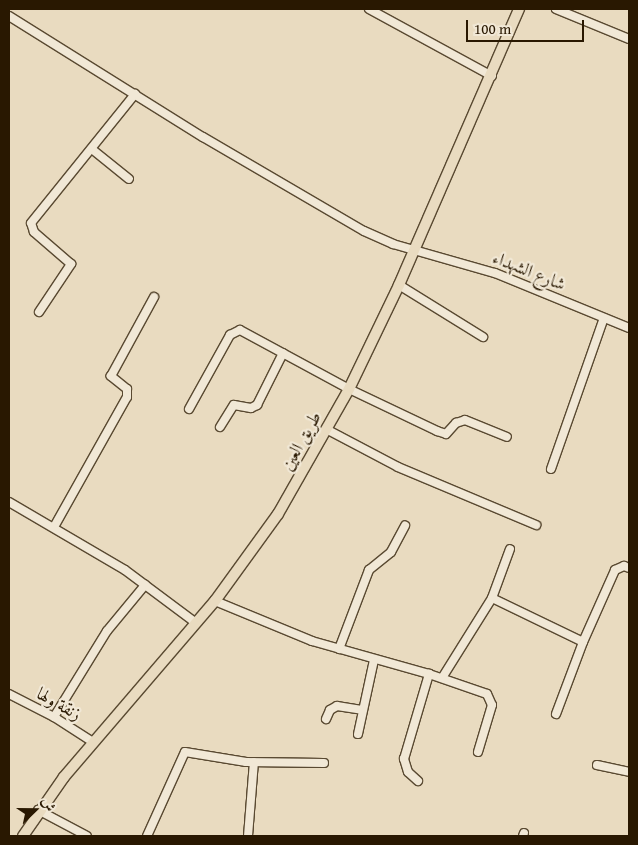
<!DOCTYPE html>
<meta charset="utf-8">
<style>
body{margin:0}
#map{position:relative;width:638px;height:845px;overflow:hidden;background:#e9dbc0;font-family:"Gentium Book Plus",Amiri,serif}
div>[style]{position:absolute}
.roads{filter:drop-shadow(1px 0 #594931) drop-shadow(-1px 0 #594931) drop-shadow(0 1px #594931) drop-shadow(0 -1px #594931)}
.minor>*{height:8px;margin:-4px;padding:0 4px;transform-origin:4px;border-radius:4px;background:#f1e8d6}
.major>*{height:10px;margin:-5px;padding:0 5px;transform-origin:5px;border-radius:5px;background:#e9dbc0}
span{translate:-50% -50%;white-space:nowrap;text-align:center;line-height:1.15;-webkit-text-stroke:4.5px #f1e8d6;paint-order:stroke}
.street-label{font-size:18px;color:#291801}
.frame{position:absolute;inset:0;border:10px solid #291801;pointer-events:none}
.north{position:absolute;left:10px;top:785px;width:50px;height:50px;-webkit-text-stroke:4px #f1e8d6;paint-order:stroke;rotate:68deg;font-size:14px;font-weight:700;line-height:20px;text-align:center;color:#291801}
.north::after{content:'';display:block;margin:auto;width:18px;height:22px;background:#291801;clip-path:polygon(50% 0,100% 100%,50% 72%,0 100%)}
.scale{position:absolute;left:466px;top:20px;width:118px;height:22px;box-sizing:border-box;border:2px solid #291801;border-top:0;padding-left:6px;font-size:15px;line-height:18px;white-space:nowrap;color:#291801;-webkit-text-stroke:4px #f1e8d6;paint-order:stroke}
</style>
<div id="map">
<div class="roads">
<div class="minor">
<i style="left:369px;top:9px;width:140px;rotate:28.6deg"></i>
<i style="left:556px;top:9px;width:79px;rotate:22.3deg"></i>
<i style="left:9px;top:16px;width:229px;rotate:32deg"></i>
<i style="left:203px;top:137px;width:186px;rotate:30.3deg"></i>
<i style="left:364px;top:231px;width:32px;rotate:24deg"></i>
<i style="left:393px;top:244px;width:106px;rotate:15.9deg"></i>
<i style="left:495px;top:273px;width:145px;rotate:22.3deg"></i>
<i style="left:93px;top:150px;width:46px;rotate:38.9deg"></i>
<i style="left:399px;top:285px;width:99px;rotate:31.8deg"></i>
<i style="left:39px;top:312px;width:58px;rotate:-56.3deg"></i>
<i style="left:71px;top:264px;width:49px;rotate:-139.1deg"></i>
<i style="left:34px;top:232px;width:9px;rotate:-108deg"></i>
<i style="left:31px;top:223px;width:166px;rotate:-51.1deg"></i>
<i style="left:189px;top:409px;width:85px;rotate:-61deg"></i>
<i style="left:230px;top:335px;width:11px;rotate:-27deg"></i>
<i style="left:240px;top:330px;width:124px;rotate:28.4deg"></i>
<i style="left:349px;top:389px;width:98px;rotate:25.5deg"></i>
<i style="left:437px;top:431px;width:9px;rotate:18deg"></i>
<i style="left:446px;top:434px;width:15px;rotate:-48deg"></i>
<i style="left:456px;top:423px;width:9px;rotate:-18deg"></i>
<i style="left:465px;top:420px;width:45px;rotate:22deg"></i>
<i style="left:220px;top:427px;width:26px;rotate:-58deg"></i>
<i style="left:234px;top:405px;width:17px;rotate:10deg"></i>
<i style="left:251px;top:408px;width:7px;rotate:-27deg"></i>
<i style="left:257px;top:405px;width:58px;rotate:-63.4deg"></i>
<i style="left:326px;top:429px;width:81px;rotate:27.8deg"></i>
<i style="left:398px;top:467px;width:150px;rotate:22.8deg"></i>
<i style="left:551px;top:469px;width:160px;rotate:-70.7deg"></i>
<i style="left:9px;top:502px;width:134px;rotate:30.4deg"></i>
<i style="left:125px;top:570px;width:89px;rotate:36.7deg"></i>
<i style="left:54px;top:527px;width:149px;rotate:-60.7deg"></i>
<i style="left:127px;top:397px;width:8px;rotate:-90deg"></i>
<i style="left:127px;top:389px;width:21px;rotate:-141deg"></i>
<i style="left:111px;top:376px;width:90px;rotate:-61.4deg"></i>
<i style="left:492px;top:598px;width:101px;rotate:25.8deg"></i>
<i style="left:583px;top:642px;width:79px;rotate:-66deg"></i>
<i style="left:615px;top:570px;width:10px;rotate:-24deg"></i>
<i style="left:624px;top:566px;width:5px;rotate:22deg"></i>
<i style="left:215px;top:601px;width:105px;rotate:22.4deg"></i>
<i style="left:312px;top:641px;width:122px;rotate:15.8deg"></i>
<i style="left:429px;top:674px;width:61px;rotate:19deg"></i>
<i style="left:487px;top:694px;width:12px;rotate:66deg"></i>
<i style="left:492px;top:705px;width:49px;rotate:106.6deg"></i>
<i style="left:339px;top:649px;width:85px;rotate:-69.2deg"></i>
<i style="left:369px;top:570px;width:28px;rotate:-39deg"></i>
<i style="left:391px;top:552px;width:30px;rotate:-62deg"></i>
<i style="left:442px;top:678px;width:94px;rotate:-58deg"></i>
<i style="left:492px;top:598px;width:52px;rotate:-69.8deg"></i>
<i style="left:9px;top:694px;width:51px;rotate:27.1deg"></i>
<i style="left:54px;top:717px;width:46px;rotate:32.7deg"></i>
<i style="left:556px;top:714px;width:77px;rotate:-69.4deg"></i>
<i style="left:54px;top:717px;width:101px;rotate:-58.4deg"></i>
<i style="left:107px;top:631px;width:60px;rotate:-50.4deg"></i>
<i style="left:326px;top:719px;width:10px;rotate:-66deg"></i>
<i style="left:330px;top:710px;width:8px;rotate:-30deg"></i>
<i style="left:337px;top:706px;width:25px;rotate:9deg"></i>
<i style="left:358px;top:734px;width:76px;rotate:-77.8deg"></i>
<i style="left:597px;top:765px;width:33px;rotate:12deg"></i>
<i style="left:418px;top:781px;width:13px;rotate:-138deg"></i>
<i style="left:408px;top:772px;width:14px;rotate:-107deg"></i>
<i style="left:404px;top:759px;width:89px;rotate:-73.6deg"></i>
<i style="left:38px;top:810px;width:55px;rotate:28deg"></i>
<i style="left:147px;top:836px;width:92px;rotate:-65.7deg"></i>
<i style="left:185px;top:752px;width:62px;rotate:9.3deg"></i>
<i style="left:246px;top:762px;width:78px;rotate:0.7deg"></i>
<i style="left:248px;top:836px;width:74px;rotate:-85.4deg"></i>
<i style="left:523px;top:836px;width:3px;rotate:-72deg"></i>
</div>
<div class="major">
<i style="left:23px;top:836px;width:72px;rotate:-55.2deg"></i>
<i style="left:64px;top:777px;width:232px;rotate:-49.4deg"></i>
<i style="left:215px;top:601px;width:107px;rotate:-54.1deg"></i>
<i style="left:278px;top:514px;width:144px;rotate:-60.4deg"></i>
<i style="left:349px;top:389px;width:115px;rotate:-64.3deg"></i>
<i style="left:399px;top:285px;width:301px;rotate:-66.5deg"></i>
</div>
</div>
<div class="street-label">
<span style="left:529px;top:271px;rotate:22deg">شارع الشهداء</span>
<span style="left:301px;top:441px;rotate:-61deg">طريق العين</span>
<span style="left:59px;top:704px;rotate:29deg">زنقة ولها</span>
</div>
<div class="frame"></div>
<div class="north">ش</div>
<div class="scale">100 m</div>
</div>
